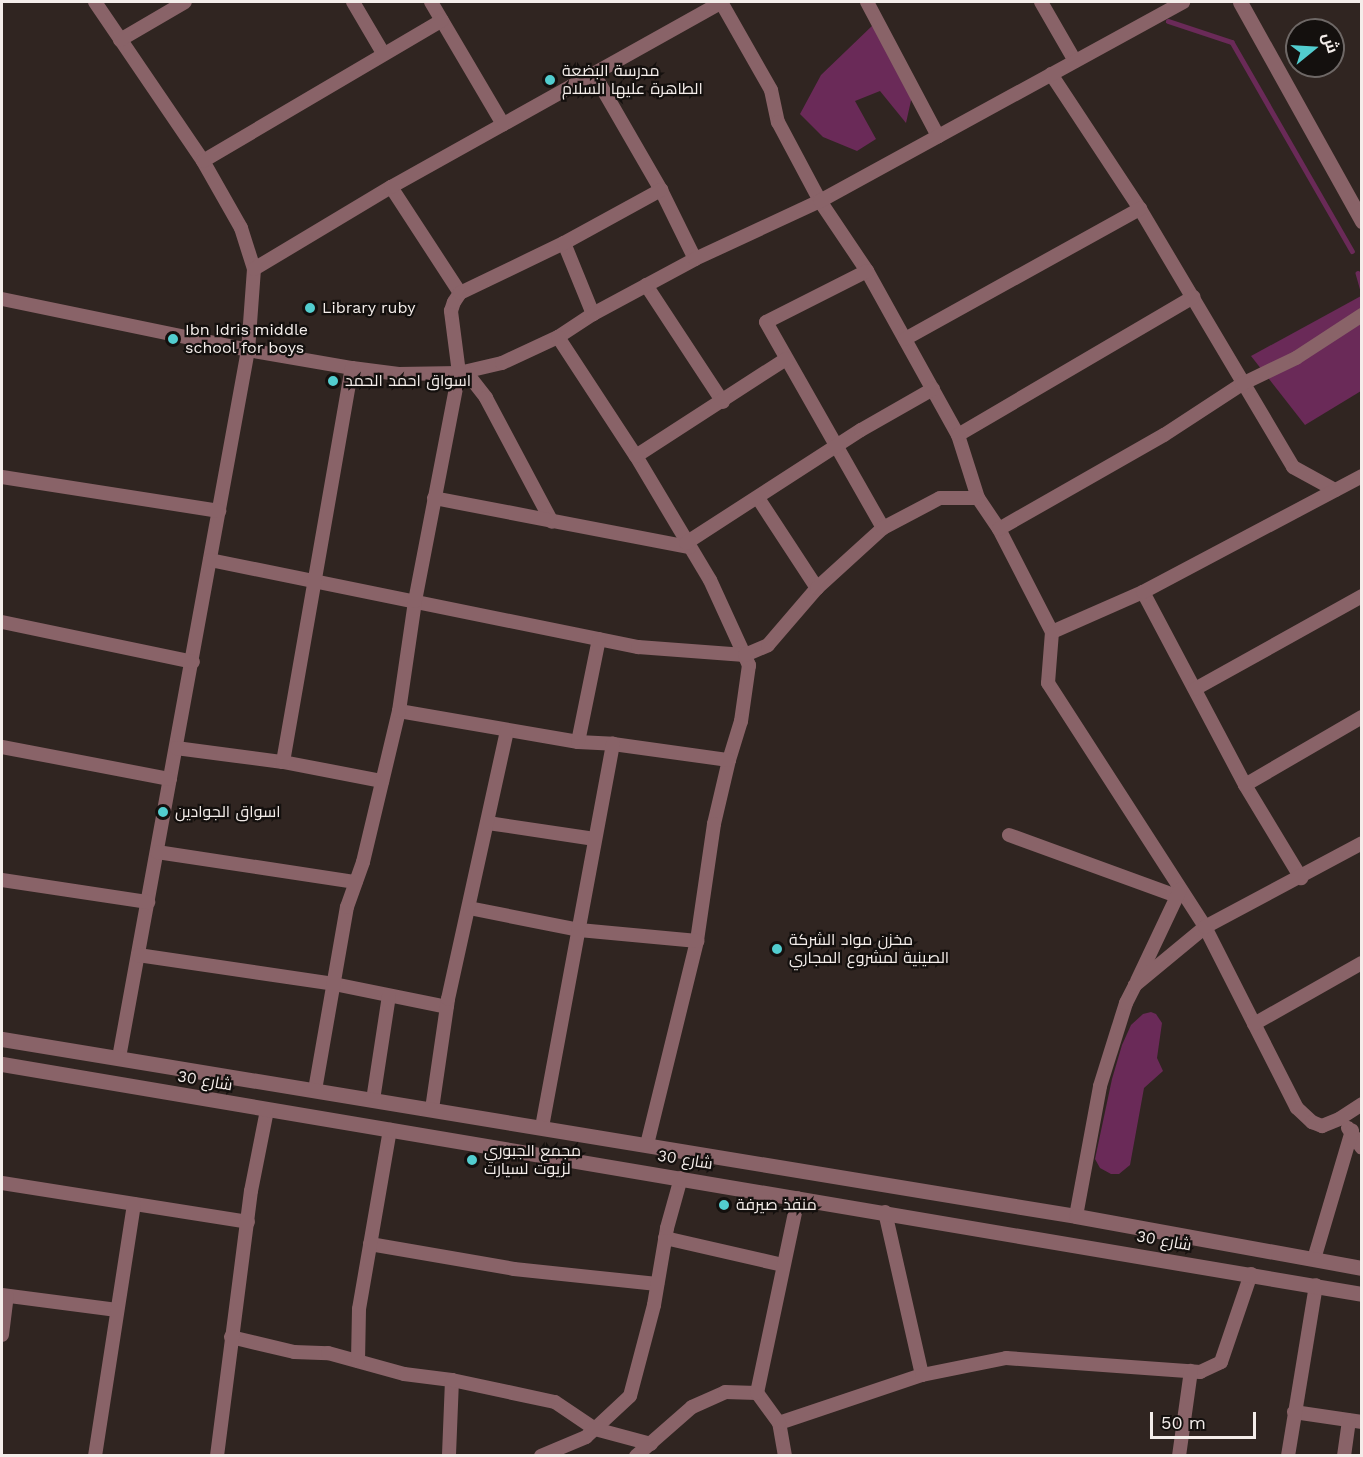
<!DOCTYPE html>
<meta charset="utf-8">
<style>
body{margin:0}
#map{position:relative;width:1363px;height:1457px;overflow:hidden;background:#302521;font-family:"Work Sans",Cairo,sans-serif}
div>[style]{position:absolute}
.water>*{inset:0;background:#6a2a58}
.stream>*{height:4.5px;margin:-2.25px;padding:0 2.25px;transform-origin:2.25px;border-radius:2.25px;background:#6a2a58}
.minor>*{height:14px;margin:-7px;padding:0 7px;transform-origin:7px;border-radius:7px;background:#896368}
.tertiary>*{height:15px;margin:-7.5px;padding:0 7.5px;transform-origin:7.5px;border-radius:7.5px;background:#896368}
.dots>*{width:16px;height:16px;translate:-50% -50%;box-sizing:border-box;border:3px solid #14100e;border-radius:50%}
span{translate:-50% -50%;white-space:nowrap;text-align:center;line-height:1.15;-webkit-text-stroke:4.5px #14100e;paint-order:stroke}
.poi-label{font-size:16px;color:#f4edea}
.left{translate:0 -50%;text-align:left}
.street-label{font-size:16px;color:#f4edea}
.frame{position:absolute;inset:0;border:3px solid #f4edea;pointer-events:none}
.north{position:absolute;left:1285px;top:18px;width:60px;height:60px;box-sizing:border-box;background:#14100e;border:2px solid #6e6866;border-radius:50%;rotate:72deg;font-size:16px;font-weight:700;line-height:24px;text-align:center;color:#f4edea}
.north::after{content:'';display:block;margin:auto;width:21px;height:27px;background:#52cdcf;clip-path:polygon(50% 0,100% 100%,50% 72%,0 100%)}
.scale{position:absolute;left:1150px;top:1412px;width:106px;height:27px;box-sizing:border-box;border:3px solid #f4edea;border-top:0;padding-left:8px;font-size:18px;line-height:21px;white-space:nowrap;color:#f4edea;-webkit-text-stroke:4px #14100e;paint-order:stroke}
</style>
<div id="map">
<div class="water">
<i style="clip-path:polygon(873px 25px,914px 87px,906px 123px,880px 91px,855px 101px,876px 139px,857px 151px,823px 137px,800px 114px,821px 75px)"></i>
<i style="clip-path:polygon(1361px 296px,1361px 391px,1305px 425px,1251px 356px)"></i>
<i style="clip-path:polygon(1151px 1012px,1156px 1014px,1162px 1023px,1157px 1058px,1163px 1071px,1144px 1088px,1130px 1165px,1119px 1174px,1111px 1174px,1100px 1168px,1095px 1159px,1112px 1079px,1122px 1045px,1131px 1025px,1143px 1014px)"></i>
</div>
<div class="stream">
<i style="left:1168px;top:21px;width:67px;rotate:18.2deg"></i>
<i style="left:1232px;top:42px;width:241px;rotate:60.1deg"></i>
<i style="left:1358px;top:273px;width:15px;rotate:74deg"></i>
</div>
<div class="minor">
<i style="left:95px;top:2px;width:192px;rotate:55.8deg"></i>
<i style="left:203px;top:161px;width:77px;rotate:60.4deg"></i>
<i style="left:241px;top:228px;width:43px;rotate:72.4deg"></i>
<i style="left:254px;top:269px;width:81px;rotate:94.2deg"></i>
<i style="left:248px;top:350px;width:720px;rotate:100.33deg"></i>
<i style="left:353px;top:2px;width:59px;rotate:59.5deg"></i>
<i style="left:431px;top:2px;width:142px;rotate:59.5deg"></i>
<i style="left:721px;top:2px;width:101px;rotate:60.4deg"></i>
<i style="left:771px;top:90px;width:33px;rotate:78deg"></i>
<i style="left:778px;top:122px;width:89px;rotate:62deg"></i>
<i style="left:820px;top:201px;width:84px;rotate:56.1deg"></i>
<i style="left:867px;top:271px;width:188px;rotate:61deg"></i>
<i style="left:958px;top:435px;width:66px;rotate:72.4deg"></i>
<i style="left:978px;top:498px;width:37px;rotate:56deg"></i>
<i style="left:999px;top:529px;width:116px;rotate:62.8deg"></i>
<i style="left:1052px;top:632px;width:51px;rotate:94.5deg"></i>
<i style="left:1048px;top:683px;width:290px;rotate:57.2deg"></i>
<i style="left:1205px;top:927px;width:203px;rotate:63.1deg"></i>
<i style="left:1297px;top:1108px;width:21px;rotate:43deg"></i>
<i style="left:1312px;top:1122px;width:11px;rotate:22deg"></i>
<i style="left:1322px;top:1126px;width:18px;rotate:-22deg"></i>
<i style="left:1339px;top:1119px;width:27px;rotate:-33deg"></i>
<i style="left:867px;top:2px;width:152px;rotate:62.1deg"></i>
<i style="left:1041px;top:2px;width:68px;rotate:60deg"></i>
<i style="left:120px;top:40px;width:75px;rotate:-30.3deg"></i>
<i style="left:594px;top:74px;width:134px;rotate:60deg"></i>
<i style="left:661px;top:190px;width:77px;rotate:63.8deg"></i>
<i style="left:1051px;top:74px;width:162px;rotate:56.6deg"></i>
<i style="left:1140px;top:209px;width:300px;rotate:59.3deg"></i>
<i style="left:1293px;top:467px;width:48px;rotate:28.7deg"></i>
<i style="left:203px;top:161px;width:277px;rotate:-30.5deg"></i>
<i style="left:391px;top:187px;width:126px;rotate:56.9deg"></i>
<i style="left:564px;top:243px;width:77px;rotate:67.8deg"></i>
<i style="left:254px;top:269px;width:160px;rotate:-30.9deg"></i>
<i style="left:391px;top:187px;width:379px;rotate:-29.2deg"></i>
<i style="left:867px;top:271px;width:113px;rotate:153.2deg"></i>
<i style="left:766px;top:322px;width:237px;rotate:60.4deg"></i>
<i style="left:646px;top:285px;width:140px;rotate:56.7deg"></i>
<i style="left:2px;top:299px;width:251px;rotate:11.7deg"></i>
<i style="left:248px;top:350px;width:106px;rotate:9.8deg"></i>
<i style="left:352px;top:368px;width:47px;rotate:7.3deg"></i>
<i style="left:399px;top:374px;width:60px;rotate:-1deg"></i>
<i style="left:459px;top:373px;width:44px;rotate:-13.1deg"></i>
<i style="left:502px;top:363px;width:62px;rotate:-24.9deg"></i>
<i style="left:558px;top:337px;width:42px;rotate:-33.3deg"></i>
<i style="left:593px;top:314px;width:116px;rotate:-28.3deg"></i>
<i style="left:695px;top:259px;width:138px;rotate:-24.9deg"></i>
<i style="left:820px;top:201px;width:414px;rotate:-28.7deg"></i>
<i style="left:558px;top:337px;width:142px;rotate:56.8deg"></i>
<i style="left:636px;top:456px;width:144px;rotate:59.2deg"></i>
<i style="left:710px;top:580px;width:94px;rotate:65.4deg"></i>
<i style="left:749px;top:665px;width:57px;rotate:98.1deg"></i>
<i style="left:741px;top:721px;width:41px;rotate:107.1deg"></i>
<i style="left:729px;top:760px;width:66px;rotate:103.2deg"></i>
<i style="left:714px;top:824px;width:118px;rotate:98.3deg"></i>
<i style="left:697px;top:941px;width:210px;rotate:103.8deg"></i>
<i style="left:905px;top:339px;width:269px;rotate:-29deg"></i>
<i style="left:466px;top:372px;width:33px;rotate:52deg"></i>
<i style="left:486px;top:398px;width:140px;rotate:62deg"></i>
<i style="left:958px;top:435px;width:273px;rotate:-30.4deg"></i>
<i style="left:636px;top:456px;width:179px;rotate:-32.9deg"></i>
<i style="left:2px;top:477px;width:220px;rotate:8.9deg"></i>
<i style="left:434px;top:498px;width:260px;rotate:10.9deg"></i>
<i style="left:758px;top:498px;width:108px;rotate:56.8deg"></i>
<i style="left:999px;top:529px;width:190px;rotate:-29.7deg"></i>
<i style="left:1164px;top:435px;width:93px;rotate:-33.2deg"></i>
<i style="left:1242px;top:384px;width:60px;rotate:-25.7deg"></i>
<i style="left:1296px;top:358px;width:79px;rotate:-33.1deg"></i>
<i style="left:686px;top:543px;width:208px;rotate:-32.9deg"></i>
<i style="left:861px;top:430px;width:83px;rotate:-29.7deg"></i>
<i style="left:210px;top:560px;width:437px;rotate:11.5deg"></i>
<i style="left:638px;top:647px;width:107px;rotate:4.3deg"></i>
<i style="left:745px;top:655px;width:25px;rotate:-23deg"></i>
<i style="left:768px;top:645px;width:75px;rotate:-49.3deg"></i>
<i style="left:817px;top:588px;width:89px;rotate:-42.3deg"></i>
<i style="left:883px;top:528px;width:64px;rotate:-27.8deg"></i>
<i style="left:940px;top:498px;width:38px"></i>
<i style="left:1143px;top:592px;width:218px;rotate:62.1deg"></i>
<i style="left:1245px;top:785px;width:109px;rotate:58.9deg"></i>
<i style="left:2px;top:622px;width:195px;rotate:11.8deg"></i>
<i style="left:1052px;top:632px;width:99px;rotate:-23.7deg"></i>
<i style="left:1143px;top:592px;width:248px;rotate:-27.9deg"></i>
<i style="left:1195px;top:689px;width:191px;rotate:-29.1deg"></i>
<i style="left:399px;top:711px;width:182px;rotate:9.8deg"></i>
<i style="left:578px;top:742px;width:35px;rotate:3deg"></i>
<i style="left:613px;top:744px;width:117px;rotate:7.9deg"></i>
<i style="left:578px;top:742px;width:105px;rotate:-78.5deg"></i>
<i style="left:2px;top:747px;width:171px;rotate:10.8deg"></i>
<i style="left:176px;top:748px;width:108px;rotate:7.5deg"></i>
<i style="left:283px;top:762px;width:101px;rotate:10.9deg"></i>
<i style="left:283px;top:762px;width:400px;rotate:-80.1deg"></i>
<i style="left:1245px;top:785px;width:135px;rotate:-30.2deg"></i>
<i style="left:488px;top:823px;width:108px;rotate:8.5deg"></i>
<i style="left:1009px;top:835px;width:179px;rotate:20deg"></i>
<i style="left:157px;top:852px;width:201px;rotate:8.6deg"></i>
<i style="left:2px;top:880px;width:148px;rotate:8.6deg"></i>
<i style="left:469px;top:908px;width:112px;rotate:11.3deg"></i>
<i style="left:579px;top:930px;width:119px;rotate:5.3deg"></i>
<i style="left:138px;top:955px;width:198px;rotate:8.4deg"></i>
<i style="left:334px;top:984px;width:115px;rotate:11.5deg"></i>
<i style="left:1137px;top:981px;width:101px;rotate:-64.7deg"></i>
<i style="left:1254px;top:1024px;width:124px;rotate:-29.5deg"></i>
<i style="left:315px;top:1090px;width:186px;rotate:-80.1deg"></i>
<i style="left:347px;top:907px;width:48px;rotate:-70.4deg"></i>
<i style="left:363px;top:862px;width:155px;rotate:-76.6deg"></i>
<i style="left:399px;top:711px;width:111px;rotate:-81.7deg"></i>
<i style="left:415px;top:601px;width:232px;rotate:-79.1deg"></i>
<i style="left:459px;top:373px;width:63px;rotate:-97.4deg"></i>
<i style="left:451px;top:311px;width:9px;rotate:-72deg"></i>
<i style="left:454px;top:302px;width:11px;rotate:-56deg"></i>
<i style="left:460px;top:293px;width:115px;rotate:-25.7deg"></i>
<i style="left:564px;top:243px;width:111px;rotate:-28.7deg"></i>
<i style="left:373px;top:1100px;width:105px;rotate:-81.3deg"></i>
<i style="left:432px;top:1109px;width:111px;rotate:-81.7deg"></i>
<i style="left:448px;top:999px;width:274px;rotate:-77.6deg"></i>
<i style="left:542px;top:1127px;width:390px;rotate:-79.5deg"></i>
<i style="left:1348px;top:1128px;width:24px;rotate:55deg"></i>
<i style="left:2px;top:1183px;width:249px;rotate:9deg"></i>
<i style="left:885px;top:1212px;width:167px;rotate:77.2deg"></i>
<i style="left:1076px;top:1216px;width:132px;rotate:-79.5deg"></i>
<i style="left:1100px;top:1086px;width:87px;rotate:-72.6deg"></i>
<i style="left:1126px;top:1003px;width:20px;rotate:-63deg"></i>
<i style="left:1135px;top:985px;width:91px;rotate:-39.6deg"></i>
<i style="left:1205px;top:927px;width:178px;rotate:-28.1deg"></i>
<i style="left:665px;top:1238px;width:121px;rotate:12.9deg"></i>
<i style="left:370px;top:1244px;width:146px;rotate:9.8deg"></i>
<i style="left:514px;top:1269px;width:144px;rotate:6deg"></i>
<i style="left:1314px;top:1259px;width:134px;rotate:-73.5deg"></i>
<i style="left:2px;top:1295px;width:116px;rotate:7.4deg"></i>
<i style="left:2px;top:1335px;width:39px;rotate:-83deg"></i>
<i style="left:231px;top:1337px;width:65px;rotate:13.4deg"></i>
<i style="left:294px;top:1352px;width:34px;rotate:2deg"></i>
<i style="left:328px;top:1353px;width:79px;rotate:15.4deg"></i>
<i style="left:404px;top:1374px;width:48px;rotate:7.1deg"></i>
<i style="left:452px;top:1380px;width:76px;rotate:92.3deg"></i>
<i style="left:358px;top:1361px;width:52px;rotate:-88.9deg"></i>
<i style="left:359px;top:1309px;width:182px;rotate:-80.2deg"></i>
<i style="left:452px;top:1380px;width:105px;rotate:12.1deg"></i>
<i style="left:555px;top:1402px;width:48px;rotate:34deg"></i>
<i style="left:595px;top:1429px;width:58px;rotate:15deg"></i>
<i style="left:1294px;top:1412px;width:69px;rotate:8.4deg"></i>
<i style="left:779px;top:1423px;width:151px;rotate:-18.6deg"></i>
<i style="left:922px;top:1375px;width:86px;rotate:-11.4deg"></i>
<i style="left:1006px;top:1358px;width:195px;rotate:4.1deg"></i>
<i style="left:1200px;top:1372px;width:23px;rotate:-25deg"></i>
<i style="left:1221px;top:1362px;width:93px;rotate:-71.2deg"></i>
<i style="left:95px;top:1456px;width:255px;rotate:-81.2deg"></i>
<i style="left:217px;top:1456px;width:267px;rotate:-82.7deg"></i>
<i style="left:251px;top:1191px;width:83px;rotate:-78.8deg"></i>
<i style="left:541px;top:1456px;width:49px;rotate:-22.9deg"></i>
<i style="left:586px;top:1437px;width:60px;rotate:-43deg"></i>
<i style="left:630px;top:1396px;width:94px;rotate:-75.2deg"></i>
<i style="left:654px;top:1305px;width:78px;rotate:-80.4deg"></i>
<i style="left:667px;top:1228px;width:52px;rotate:-74.4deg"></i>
<i style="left:636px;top:1456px;width:74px;rotate:-41.2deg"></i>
<i style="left:692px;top:1407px;width:36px;rotate:-24deg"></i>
<i style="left:725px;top:1392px;width:32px;rotate:2deg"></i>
<i style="left:785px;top:1456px;width:34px;rotate:-100deg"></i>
<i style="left:779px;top:1423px;width:37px;rotate:-126deg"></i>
<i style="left:757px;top:1393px;width:199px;rotate:-78.1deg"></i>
<i style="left:1179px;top:1456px;width:86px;rotate:-82deg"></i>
<i style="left:1288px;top:1456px;width:173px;rotate:-80.7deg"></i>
<i style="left:1344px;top:1456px;width:36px;rotate:-82deg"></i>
</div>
<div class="tertiary">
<i style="left:1240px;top:2px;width:251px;rotate:60.9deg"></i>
<i style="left:2px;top:1039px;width:1088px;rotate:9.36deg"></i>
<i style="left:1076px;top:1216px;width:291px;rotate:10.3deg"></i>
<i style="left:2px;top:1064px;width:1379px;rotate:9.6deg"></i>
</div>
<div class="dots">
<i style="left:550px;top:80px;background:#52cdcf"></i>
<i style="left:310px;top:308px;background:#52cdcf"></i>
<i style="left:173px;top:339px;background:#52cdcf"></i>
<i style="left:333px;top:381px;background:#52cdcf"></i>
<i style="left:163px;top:812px;background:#52cdcf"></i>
<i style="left:777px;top:949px;background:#52cdcf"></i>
<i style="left:472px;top:1160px;background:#52cdcf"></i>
<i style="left:724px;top:1205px;background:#52cdcf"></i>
</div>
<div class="poi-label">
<span class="left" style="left:562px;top:80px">مدرسة البضعة<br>الطاهرة عليها السلام</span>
<span class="left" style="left:322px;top:308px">Library ruby</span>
<span class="left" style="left:185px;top:339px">Ibn Idris middle<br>school for boys</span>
<span class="left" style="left:345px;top:381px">اسواق احمد الحمد</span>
<span class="left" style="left:175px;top:812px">اسواق الجوادين</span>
<span class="left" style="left:789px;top:949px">مخزن مواد الشركة<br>الصينية لمشروع المجاري</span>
<span class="left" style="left:484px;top:1160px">مجمع الجبوري<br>لزيوت لسيارت</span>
<span class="left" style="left:736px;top:1205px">منفذ صيرفة</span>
</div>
<div class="street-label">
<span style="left:205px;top:1081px;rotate:10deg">شارع 30</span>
<span style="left:685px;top:1160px;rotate:9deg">شارع 30</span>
<span style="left:1164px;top:1241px;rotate:10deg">شارع 30</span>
</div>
<div class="frame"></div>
<div class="north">ش</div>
<div class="scale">50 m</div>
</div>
